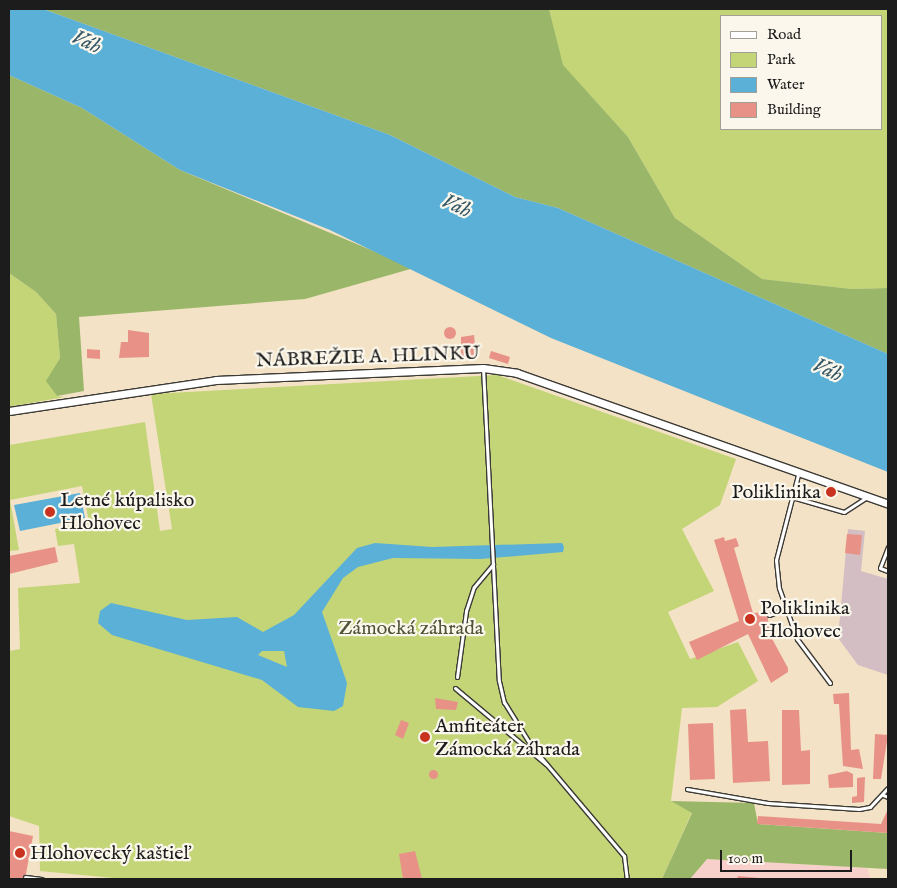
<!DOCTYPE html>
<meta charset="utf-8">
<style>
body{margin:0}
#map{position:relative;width:897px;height:888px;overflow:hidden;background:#f3e2c5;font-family:"IM FELL English",serif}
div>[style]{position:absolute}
.built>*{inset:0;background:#f7d0cc}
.industrial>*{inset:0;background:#d2bec3}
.green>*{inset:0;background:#c3d577}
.forest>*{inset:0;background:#9ab668}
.water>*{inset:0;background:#5ab0d6}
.building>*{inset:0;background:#e89287}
.round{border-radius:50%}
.roads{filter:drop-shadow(1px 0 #3c3a35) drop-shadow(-1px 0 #3c3a35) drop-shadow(0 1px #3c3a35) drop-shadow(0 -1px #3c3a35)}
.lane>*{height:3px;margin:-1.5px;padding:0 1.5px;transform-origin:1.5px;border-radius:1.5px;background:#fff}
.street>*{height:7px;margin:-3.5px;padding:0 3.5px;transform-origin:3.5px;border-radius:3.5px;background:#fff}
.dots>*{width:14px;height:14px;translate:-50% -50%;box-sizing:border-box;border:2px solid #fbf7ec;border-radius:50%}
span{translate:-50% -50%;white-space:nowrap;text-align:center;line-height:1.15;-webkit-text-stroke:4.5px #fbf7ec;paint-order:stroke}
.street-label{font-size:20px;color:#1c1c1c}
.poi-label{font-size:20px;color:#1c1c1c}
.right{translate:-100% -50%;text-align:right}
.left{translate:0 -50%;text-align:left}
.park-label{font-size:20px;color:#4e5437}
.water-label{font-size:21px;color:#355766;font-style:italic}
.frame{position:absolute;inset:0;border:10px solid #1c1c1c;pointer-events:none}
.legend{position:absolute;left:720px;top:15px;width:162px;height:115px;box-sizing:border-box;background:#fbf7ec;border:1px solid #a29f99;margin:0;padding:6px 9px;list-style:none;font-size:15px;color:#1c1c1c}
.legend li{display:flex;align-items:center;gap:10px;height:25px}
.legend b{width:25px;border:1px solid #a29f99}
.scale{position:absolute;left:720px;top:850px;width:132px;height:22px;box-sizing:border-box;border:2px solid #1c1c1c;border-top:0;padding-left:6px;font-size:15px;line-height:18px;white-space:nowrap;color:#1c1c1c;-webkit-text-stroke:4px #fbf7ec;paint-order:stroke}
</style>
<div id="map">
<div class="built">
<i style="clip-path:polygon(707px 859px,867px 868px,871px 879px,690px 879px)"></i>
</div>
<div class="industrial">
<i style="clip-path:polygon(848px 529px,865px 531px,861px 571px,888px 579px,888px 675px,858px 665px,838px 638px)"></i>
</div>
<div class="green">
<i style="clip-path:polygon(evenodd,549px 9px,888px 9px,888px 288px,852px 289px,762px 279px,675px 218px,628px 137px,562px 65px,549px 9px,721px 16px,881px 16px,881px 129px,721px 129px,721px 16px)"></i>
<i style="clip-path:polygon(9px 273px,36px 292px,56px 314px,60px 358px,47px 381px,57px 396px,64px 397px,9px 407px)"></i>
<i style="clip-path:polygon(497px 375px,736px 459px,720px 505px,682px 529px,714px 591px,668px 612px,690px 659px,738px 642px,758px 681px,717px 707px,682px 708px,671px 801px,692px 812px,662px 879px,124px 879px,40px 871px,39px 826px,9px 816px,9px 651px,20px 649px,18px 588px,80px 583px,74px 544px,58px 546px,55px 529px,89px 522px,82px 486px,10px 500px,19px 550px,9px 551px,9px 445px,145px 422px,160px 531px,172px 529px,151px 394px)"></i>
</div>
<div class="forest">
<i style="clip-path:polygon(43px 9px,549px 9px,563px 65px,628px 137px,675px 218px,762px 279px,852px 289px,888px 288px,888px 354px,558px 208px,515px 197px,390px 135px)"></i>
<i style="clip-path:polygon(9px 75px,82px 108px,180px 170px,414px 268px,305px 299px,79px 317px,84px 391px,57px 396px,46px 381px,60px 358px,56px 314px,36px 292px,9px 273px)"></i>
<i style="clip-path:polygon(671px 801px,754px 803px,758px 824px,888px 833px,888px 869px,707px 859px,690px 879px,662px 879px,692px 813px)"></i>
</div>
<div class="water">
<i style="clip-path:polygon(9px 9px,43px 9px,390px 135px,515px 197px,558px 208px,888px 354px,888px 472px,551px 338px,330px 230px,180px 170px,82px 108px,9px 75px)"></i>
<i style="clip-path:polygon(80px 493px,85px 518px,20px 531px,14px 505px)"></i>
<i style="clip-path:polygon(evenodd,375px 543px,432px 547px,562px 543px,564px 547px,563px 552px,480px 559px,393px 558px,358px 567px,343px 578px,322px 612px,347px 683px,343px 706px,334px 711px,298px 707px,262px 680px,112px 635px,98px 623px,100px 611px,111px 603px,187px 620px,237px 617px,263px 632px,294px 615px,357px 548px,375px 543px,284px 651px,287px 667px,258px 655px,262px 651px,284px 651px)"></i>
</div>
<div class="building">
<i class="round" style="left:444px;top:327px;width:12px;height:12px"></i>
<i style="clip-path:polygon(128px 330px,149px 333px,149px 357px,119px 358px,121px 342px,128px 342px)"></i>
<i style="clip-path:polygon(474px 335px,476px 356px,461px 358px,461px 337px)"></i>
<i style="clip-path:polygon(87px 349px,100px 350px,100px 359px,87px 358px)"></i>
<i style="clip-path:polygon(491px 351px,510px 357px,508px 364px,489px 358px)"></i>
<i style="clip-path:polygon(847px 534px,862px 535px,860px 555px,845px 553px)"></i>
<i style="clip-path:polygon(724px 537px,725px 541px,736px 538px,739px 546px,734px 548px,753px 613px,767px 612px,769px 628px,762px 633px,765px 638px,770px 635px,788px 668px,788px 672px,771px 683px,748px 634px,697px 660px,689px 642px,739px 621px,714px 540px)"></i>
<i style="clip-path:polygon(55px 547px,58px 562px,9px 574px,9px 556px)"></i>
<i style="clip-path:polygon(849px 693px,851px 750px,859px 749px,863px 769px,843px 766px,839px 704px,834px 704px,833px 694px)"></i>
<i style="clip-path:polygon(435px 698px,458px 702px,456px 710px,436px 709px)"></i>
<i style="clip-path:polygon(746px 709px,748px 742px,768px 741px,770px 781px,733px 783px,730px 710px)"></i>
<i style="clip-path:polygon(782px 710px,799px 710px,801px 751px,810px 750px,810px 784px,782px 785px)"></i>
<i style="clip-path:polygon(401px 720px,409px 723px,403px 739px,395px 735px)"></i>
<i style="clip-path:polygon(713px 723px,715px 779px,690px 780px,688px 724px)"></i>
<i style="clip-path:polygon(875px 734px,888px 735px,881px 779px,873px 779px)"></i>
<i class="round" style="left:428.5px;top:769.5px;width:9px;height:9px"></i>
<i style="clip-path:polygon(847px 771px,853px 774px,853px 787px,829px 788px,828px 775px)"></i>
<i style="clip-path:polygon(865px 777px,864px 802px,852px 803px,852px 797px,857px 796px,857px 778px)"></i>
<i style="clip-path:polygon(888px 809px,888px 833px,757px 824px,758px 816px,881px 824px)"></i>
<i style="clip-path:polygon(9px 831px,33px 836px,25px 879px,9px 879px)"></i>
<i style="clip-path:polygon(415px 851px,422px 879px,403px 879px,399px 854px)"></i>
<i style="clip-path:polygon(738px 876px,759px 878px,759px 879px,737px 879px)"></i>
</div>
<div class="roads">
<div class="lane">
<i style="left:483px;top:368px;width:313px;rotate:87.1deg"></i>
<i style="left:499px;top:681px;width:22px;rotate:77deg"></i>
<i style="left:504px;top:702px;width:53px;rotate:58.1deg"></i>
<i style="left:532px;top:747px;width:143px;rotate:49.8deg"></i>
<i style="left:624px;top:856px;width:23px;rotate:83deg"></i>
<i style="left:798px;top:475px;width:88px;rotate:104.5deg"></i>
<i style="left:776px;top:560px;width:28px;rotate:84deg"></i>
<i style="left:779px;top:588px;width:54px;rotate:70.6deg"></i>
<i style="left:797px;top:639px;width:55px;rotate:53.1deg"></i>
<i style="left:792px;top:497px;width:54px;rotate:16.1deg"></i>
<i style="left:844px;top:512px;width:27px;rotate:-33deg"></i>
<i style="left:888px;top:547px;width:22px;rotate:111deg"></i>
<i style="left:880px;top:568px;width:9px;rotate:21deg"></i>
<i style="left:769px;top:615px;width:17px;rotate:-21deg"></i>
<i style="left:457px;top:677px;width:67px;rotate:-82.2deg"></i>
<i style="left:466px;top:611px;width:25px;rotate:-72deg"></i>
<i style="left:474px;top:587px;width:30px;rotate:-50deg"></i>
<i style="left:455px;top:688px;width:119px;rotate:39.9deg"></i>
<i style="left:687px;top:789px;width:82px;rotate:9.8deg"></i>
<i style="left:768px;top:803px;width:91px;rotate:3.8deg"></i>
<i style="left:859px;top:809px;width:11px;rotate:-10deg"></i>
<i style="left:870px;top:807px;width:26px;rotate:-47deg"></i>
<i style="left:883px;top:795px;width:5px;rotate:22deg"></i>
<i style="left:25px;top:877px;width:17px;rotate:7deg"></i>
</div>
<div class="street">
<i style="left:9px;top:411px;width:209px;rotate:-8.5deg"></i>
<i style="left:216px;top:380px;width:267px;rotate:-2.6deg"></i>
<i style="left:483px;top:368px;width:34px;rotate:8deg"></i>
<i style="left:517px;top:373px;width:393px;rotate:19.4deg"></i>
</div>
</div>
<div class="dots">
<i style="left:831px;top:492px;background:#c8321e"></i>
<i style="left:50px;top:512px;background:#c8321e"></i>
<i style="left:750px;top:619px;background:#c8321e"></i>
<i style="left:425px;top:737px;background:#c8321e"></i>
<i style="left:20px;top:853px;background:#c8321e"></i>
</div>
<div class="street-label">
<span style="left:368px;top:357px;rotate:-2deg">NÁBREŽIE A. HLINKU</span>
</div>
<div class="poi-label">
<span class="right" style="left:821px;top:492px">Poliklinika</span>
<span class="left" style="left:60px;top:512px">Letné kúpalisko<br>Hlohovec</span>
<span class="left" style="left:760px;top:620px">Poliklinika<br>Hlohovec</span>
<span class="left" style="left:435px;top:738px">Amfiteáter<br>Zámocká záhrada</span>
<span class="left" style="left:30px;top:853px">Hlohovecký kaštieľ</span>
</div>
<div class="park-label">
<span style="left:411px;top:628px">Zámocká záhrada</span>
</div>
<div class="water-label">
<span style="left:86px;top:43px;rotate:24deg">Váh</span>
<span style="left:456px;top:207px;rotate:24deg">Váh</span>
<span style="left:827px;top:371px;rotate:24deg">Váh</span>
</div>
<div class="frame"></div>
<ul class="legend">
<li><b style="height:6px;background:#fff"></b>Road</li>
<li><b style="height:14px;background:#c3d577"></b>Park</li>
<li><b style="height:14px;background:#5ab0d6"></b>Water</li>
<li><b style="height:14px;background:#e89287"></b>Building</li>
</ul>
<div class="scale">100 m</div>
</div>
